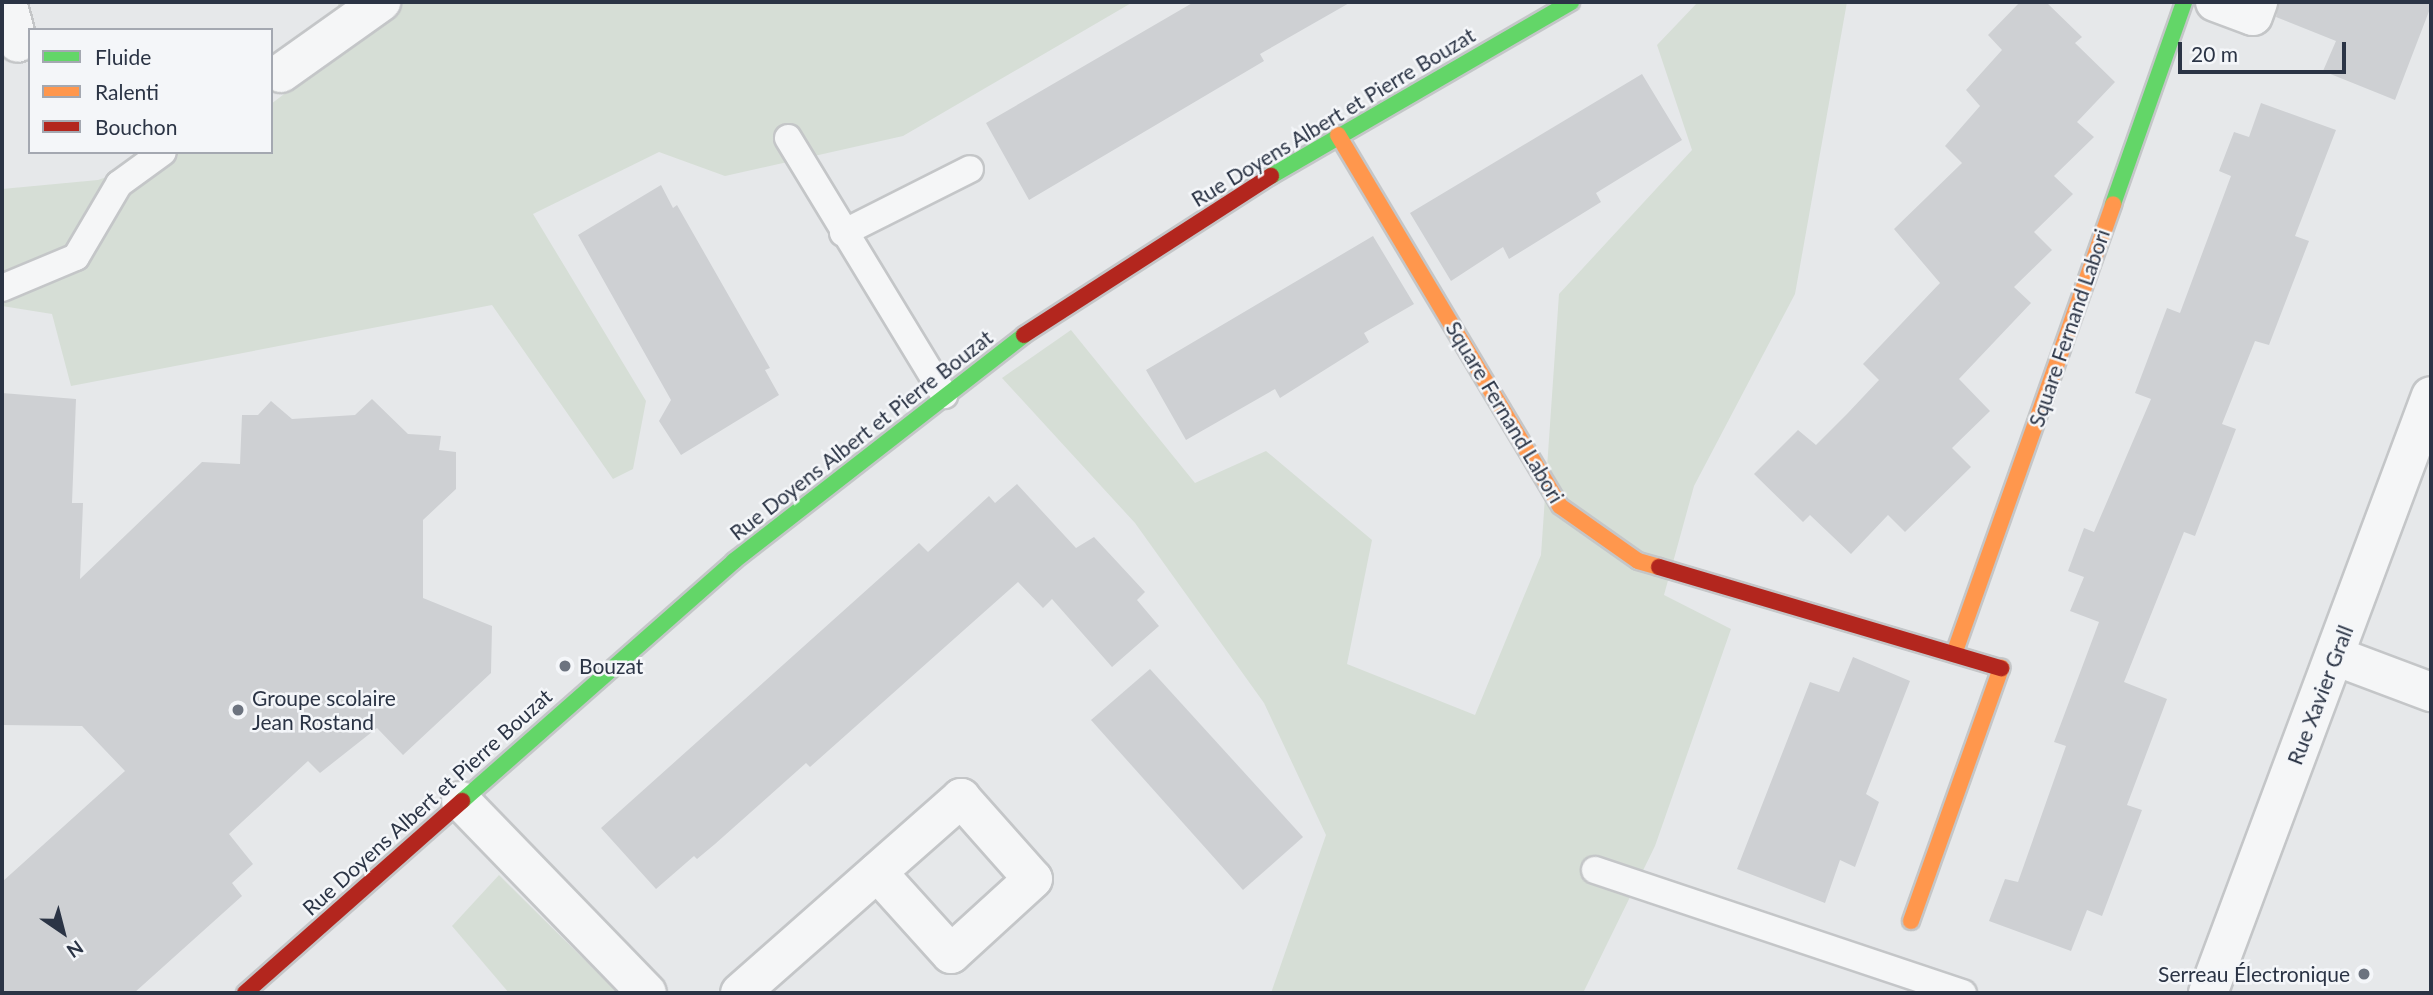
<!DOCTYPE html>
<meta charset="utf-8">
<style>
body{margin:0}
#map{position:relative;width:2433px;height:995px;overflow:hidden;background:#e6e8ea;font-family:Lato,sans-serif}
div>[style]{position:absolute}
.green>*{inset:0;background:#d6ded6}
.building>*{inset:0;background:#ced0d3}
.roads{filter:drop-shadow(2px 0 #c4c6c8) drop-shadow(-2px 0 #c4c6c8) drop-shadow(0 2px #c4c6c8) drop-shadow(0 -2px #c4c6c8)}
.lane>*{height:26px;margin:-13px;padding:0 13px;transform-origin:13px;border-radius:13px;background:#f5f6f7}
.street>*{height:38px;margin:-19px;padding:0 19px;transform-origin:19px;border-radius:19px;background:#f5f6f7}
.fast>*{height:16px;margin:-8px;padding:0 8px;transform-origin:8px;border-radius:8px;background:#63d668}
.slow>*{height:16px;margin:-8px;padding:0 8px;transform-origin:8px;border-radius:8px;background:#ff974d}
.jam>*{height:16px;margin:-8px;padding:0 8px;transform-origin:8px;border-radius:8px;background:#b3261e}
.dots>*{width:19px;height:19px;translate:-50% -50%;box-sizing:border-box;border:4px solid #f4f6f9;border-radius:50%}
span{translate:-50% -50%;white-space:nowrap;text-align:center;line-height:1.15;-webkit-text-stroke:5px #f4f6f9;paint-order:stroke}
.street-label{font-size:21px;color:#2b3445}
.poi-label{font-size:21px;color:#2b3445}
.left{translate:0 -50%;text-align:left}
.right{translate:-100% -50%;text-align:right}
.frame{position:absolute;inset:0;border:4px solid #2b3445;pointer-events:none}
.legend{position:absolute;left:28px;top:28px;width:245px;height:126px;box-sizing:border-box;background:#f4f6f9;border:2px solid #a4a8b1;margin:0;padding:9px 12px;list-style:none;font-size:21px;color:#2b3445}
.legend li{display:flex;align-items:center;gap:14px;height:35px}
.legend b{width:35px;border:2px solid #a4a8b1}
.north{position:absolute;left:28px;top:897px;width:70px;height:70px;-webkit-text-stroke:5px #f4f6f9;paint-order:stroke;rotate:145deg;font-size:19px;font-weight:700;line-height:28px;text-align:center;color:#2b3445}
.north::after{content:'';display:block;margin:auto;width:24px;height:32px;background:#2b3445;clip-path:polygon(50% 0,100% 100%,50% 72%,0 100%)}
.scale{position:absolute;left:2178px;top:42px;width:168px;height:32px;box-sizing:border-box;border:4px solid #2b3445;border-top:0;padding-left:9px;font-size:21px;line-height:24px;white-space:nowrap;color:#2b3445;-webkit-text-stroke:5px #f4f6f9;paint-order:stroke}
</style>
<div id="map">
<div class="green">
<i style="clip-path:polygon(337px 2px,1133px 2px,903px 136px,725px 176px,659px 152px,533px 214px,646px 401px,633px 469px,613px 479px,492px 305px,71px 386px,52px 314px,2px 306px,2px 189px,98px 180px,179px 152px,271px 152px,271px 104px,353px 42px)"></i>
<i style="clip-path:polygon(1698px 2px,1847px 2px,1795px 294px,1694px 486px,1664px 595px,1731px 629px,1655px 846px,1583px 993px,1271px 993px,1326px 835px,1264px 703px,1135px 523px,1002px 378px,1071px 330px,1195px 483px,1266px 451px,1372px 540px,1347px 664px,1475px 715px,1541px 555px,1559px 294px,1692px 150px,1657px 45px)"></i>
<i style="clip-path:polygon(499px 875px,618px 993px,509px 993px,452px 926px)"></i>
</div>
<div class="building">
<i style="clip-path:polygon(1194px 2px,1351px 2px,1260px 54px,1264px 61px,1029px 200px,986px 123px)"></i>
<i style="clip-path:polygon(2020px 2px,2046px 2px,2082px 37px,2075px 43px,2115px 82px,2077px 122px,2094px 137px,2054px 176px,2073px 194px,2034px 232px,2052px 250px,2014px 287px,2031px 303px,1959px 379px,1990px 411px,1952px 448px,1971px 467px,1905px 532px,1888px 515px,1851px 554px,1810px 515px,1803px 522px,1754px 474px,1798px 430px,1816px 445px,1847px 414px,1879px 380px,1863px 364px,1940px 283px,1894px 229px,1962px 163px,1945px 146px,1980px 106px,1966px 90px,2002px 50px,1988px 35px)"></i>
<i style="clip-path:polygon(2279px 2px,2431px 2px,2431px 6px,2395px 100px,2323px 71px,2336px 41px,2276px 17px)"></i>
<i style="clip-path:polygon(1642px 74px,1682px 140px,1596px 193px,1601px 202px,1509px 259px,1503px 247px,1451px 281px,1410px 213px)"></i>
<i style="clip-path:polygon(2261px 103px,2336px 130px,2295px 236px,2309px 241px,2269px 345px,2255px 341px,2222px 424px,2236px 429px,2195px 536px,2184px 532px,2124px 682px,2167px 699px,2127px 805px,2142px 810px,2102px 916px,2087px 910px,2071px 951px,1989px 921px,2005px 879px,2018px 882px,2066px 746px,2054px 742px,2099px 622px,2070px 611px,2084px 577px,2068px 571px,2084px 528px,2094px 532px,2151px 399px,2135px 393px,2167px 308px,2180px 313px,2231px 176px,2219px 171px,2234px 132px,2249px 137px)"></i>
<i style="clip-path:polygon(661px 185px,673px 208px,677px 205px,770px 368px,765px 370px,779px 395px,681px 455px,659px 421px,671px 400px,578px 235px)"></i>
<i style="clip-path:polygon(1373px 236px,1414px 304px,1364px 333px,1369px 342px,1280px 398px,1275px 389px,1186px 440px,1146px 370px)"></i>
<i style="clip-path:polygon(2px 393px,76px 399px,72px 503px,83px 503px,80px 579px,202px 462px,240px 464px,242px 415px,258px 415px,271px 401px,292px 419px,355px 415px,372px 399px,408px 434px,441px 436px,439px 450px,456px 452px,456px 489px,423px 520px,423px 598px,492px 626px,491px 673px,403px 755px,377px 728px,320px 773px,308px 761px,229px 834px,253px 864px,232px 883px,242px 896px,134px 993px,2px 993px,2px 882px,125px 771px,82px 726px,2px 725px)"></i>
<i style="clip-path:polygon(1017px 484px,1076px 548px,1094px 537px,1145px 592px,1137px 600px,1159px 626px,1112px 667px,1052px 599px,1043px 608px,1018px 582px,810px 767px,806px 763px,715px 844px,697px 859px,694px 856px,656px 889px,601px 828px,919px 543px,928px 552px,989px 496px,995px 503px)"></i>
<i style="clip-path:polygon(1853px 657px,1910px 681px,1866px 794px,1879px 802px,1855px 867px,1840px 860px,1825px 903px,1737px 869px,1810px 682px,1839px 692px)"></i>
<i style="clip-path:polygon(1150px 669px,1303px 837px,1243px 890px,1091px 720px)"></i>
</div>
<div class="roads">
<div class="lane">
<i style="left:788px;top:138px;width:301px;rotate:58.7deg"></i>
<i style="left:843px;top:233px;width:142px;rotate:-26.7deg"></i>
<i style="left:2px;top:288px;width:80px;rotate:-22.7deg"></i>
<i style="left:76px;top:257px;width:85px;rotate:-59.5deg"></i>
<i style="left:119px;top:184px;width:54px;rotate:-36deg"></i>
<i style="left:1595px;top:870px;width:388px;rotate:18.5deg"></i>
</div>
<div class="street">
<i style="left:7px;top:2px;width:42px;rotate:75deg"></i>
<i style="left:2215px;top:2px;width:40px;rotate:20.2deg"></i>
<i style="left:2253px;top:16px;width:15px;rotate:-70deg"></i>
<i style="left:281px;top:73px;width:123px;rotate:-35.4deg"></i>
<i style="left:2335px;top:656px;width:103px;rotate:20.6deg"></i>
<i style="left:461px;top:801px;width:267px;rotate:45.9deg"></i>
<i style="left:740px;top:993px;width:295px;rotate:-41.4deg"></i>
<i style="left:961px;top:798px;width:108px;rotate:48.4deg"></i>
<i style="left:1033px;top:879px;width:111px;rotate:137.6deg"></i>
<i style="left:951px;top:954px;width:110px;rotate:-132.1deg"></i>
<i style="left:2208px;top:993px;width:637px;rotate:-69.52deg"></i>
</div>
<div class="fast">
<i style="left:1271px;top:176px;width:347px;rotate:-30.1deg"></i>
<i style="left:2113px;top:204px;width:214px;rotate:-70.6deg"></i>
<i style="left:462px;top:801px;width:363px;rotate:-41.4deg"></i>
<i style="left:734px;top:561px;width:368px;rotate:-37.9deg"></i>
</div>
<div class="slow">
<i style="left:1338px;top:135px;width:432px;rotate:59.1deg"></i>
<i style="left:1560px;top:506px;width:95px;rotate:35.2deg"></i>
<i style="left:1638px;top:561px;width:22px;rotate:16deg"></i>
<i style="left:1954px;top:654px;width:477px;rotate:-70.5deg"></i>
<i style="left:1911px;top:921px;width:269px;rotate:-70.4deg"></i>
</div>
<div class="jam">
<i style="left:1024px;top:335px;width:294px;rotate:-32.8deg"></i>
<i style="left:1659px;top:567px;width:357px;rotate:16.5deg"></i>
<i style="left:245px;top:993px;width:290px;rotate:-41.5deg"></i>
</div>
</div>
<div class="dots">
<i style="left:565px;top:666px;background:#6c737f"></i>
<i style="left:238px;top:710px;background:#6c737f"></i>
<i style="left:2364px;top:974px;background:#6c737f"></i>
</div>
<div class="street-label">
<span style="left:1333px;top:117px;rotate:-31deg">Rue Doyens Albert et Pierre Bouzat</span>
<span style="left:2069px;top:328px;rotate:-71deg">Square Fernand Labori</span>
<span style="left:1505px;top:412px;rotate:59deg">Square Fernand Labori</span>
<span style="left:861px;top:435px;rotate:-38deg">Rue Doyens Albert et Pierre Bouzat</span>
<span style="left:2320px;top:695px;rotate:-69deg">Rue Xavier Grall</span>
<span style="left:427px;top:802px;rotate:-42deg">Rue Doyens Albert et Pierre Bouzat</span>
</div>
<div class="poi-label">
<span class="left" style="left:579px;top:666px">Bouzat</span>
<span class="left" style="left:252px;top:710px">Groupe scolaire<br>Jean Rostand</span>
<span class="right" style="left:2350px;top:974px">Serreau Électronique</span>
</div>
<div class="frame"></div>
<ul class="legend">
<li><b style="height:9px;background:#63d668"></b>Fluide</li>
<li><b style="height:9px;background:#ff974d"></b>Ralenti</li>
<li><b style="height:9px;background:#b3261e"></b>Bouchon</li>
</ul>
<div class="north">N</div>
<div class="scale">20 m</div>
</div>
